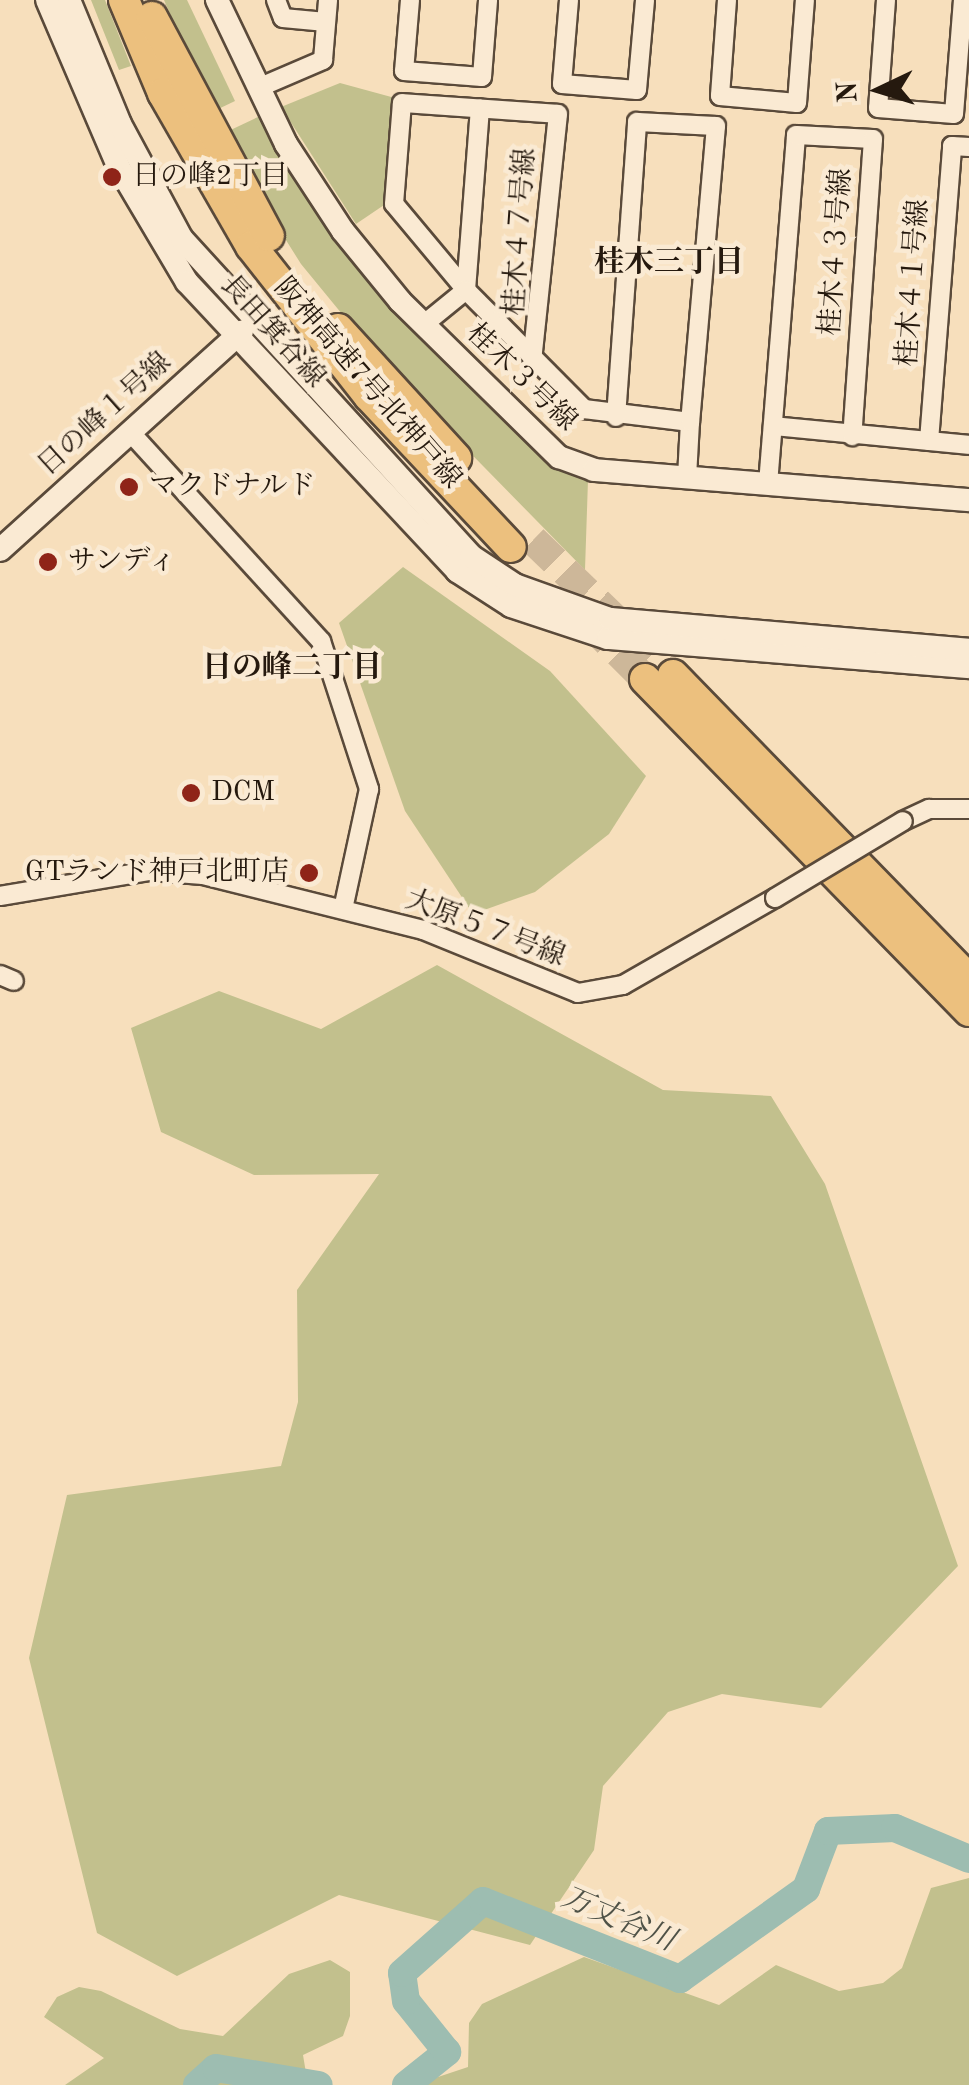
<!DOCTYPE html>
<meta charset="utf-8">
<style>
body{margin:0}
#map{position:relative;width:969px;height:2085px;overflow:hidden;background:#f7dfbc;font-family:"Old Standard TT","Noto Serif JP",serif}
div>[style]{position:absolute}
.green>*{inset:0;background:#c2c08d}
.river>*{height:28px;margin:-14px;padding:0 14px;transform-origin:14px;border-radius:14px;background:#9dbdb1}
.highway-tunnel>*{height:30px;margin-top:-15px;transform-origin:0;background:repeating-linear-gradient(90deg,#cdb799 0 30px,transparent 0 45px)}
.roads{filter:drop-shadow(2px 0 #5a4a3a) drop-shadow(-2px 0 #5a4a3a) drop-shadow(0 2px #5a4a3a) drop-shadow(0 -2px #5a4a3a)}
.street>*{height:18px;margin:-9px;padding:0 9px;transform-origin:9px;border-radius:9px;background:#faead3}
.secondary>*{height:22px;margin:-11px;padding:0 11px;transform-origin:11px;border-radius:11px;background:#faead3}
.highway>*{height:30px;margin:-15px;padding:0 15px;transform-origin:15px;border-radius:15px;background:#ecc07e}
.bridges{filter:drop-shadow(2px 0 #5a4a3a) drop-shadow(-2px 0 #5a4a3a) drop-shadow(0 2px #5a4a3a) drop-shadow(0 -2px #5a4a3a)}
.street-bridge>*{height:18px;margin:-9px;padding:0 9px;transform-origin:9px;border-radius:9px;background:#faead3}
.dots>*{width:28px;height:28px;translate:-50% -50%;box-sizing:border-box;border:5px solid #faead3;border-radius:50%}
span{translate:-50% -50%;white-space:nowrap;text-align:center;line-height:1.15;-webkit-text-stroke:9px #faead3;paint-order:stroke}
.poi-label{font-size:28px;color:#25190e}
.left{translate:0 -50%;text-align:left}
.right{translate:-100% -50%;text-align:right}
.street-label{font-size:28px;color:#25190e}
.neighbourhood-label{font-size:30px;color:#25190e;font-weight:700}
.water-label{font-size:30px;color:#4f5247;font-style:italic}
.north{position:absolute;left:829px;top:40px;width:100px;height:100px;-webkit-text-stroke:8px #faead3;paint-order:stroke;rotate:266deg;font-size:28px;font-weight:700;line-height:40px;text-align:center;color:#25190e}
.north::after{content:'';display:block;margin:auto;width:35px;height:45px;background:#25190e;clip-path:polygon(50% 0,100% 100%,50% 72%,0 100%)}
</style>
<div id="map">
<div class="green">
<i style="clip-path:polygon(91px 0,105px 0,131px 66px,119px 70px)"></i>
<i style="clip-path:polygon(164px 0,187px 0,235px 101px,212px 112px)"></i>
<i style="clip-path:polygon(340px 83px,395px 98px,387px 203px,356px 224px,281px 107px)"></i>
<i style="clip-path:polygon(260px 116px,398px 308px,515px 433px,554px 466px,588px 480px,585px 570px,383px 364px,301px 264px,220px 135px)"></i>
<i style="clip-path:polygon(403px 567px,550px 671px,646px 776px,609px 834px,535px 892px,473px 914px,405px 811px,339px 623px)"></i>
<i style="clip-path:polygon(437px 965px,663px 1090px,771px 1096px,825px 1184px,958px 1566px,821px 1708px,722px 1694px,668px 1712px,603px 1786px,594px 1850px,530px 1945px,339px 1895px,177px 1976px,97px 1933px,29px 1658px,67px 1495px,281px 1466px,298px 1402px,297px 1290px,379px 1174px,254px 1175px,161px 1132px,131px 1028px,219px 991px,321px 1029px)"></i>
<i style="clip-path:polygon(969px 1878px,969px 2085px,414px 2085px,468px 2067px,469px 2023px,482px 2004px,584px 1957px,719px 2005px,776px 1965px,839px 1991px,883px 1983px,902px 1968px,931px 1888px)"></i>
<i style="clip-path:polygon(330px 1960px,350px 1972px,350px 2016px,343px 2036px,303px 2055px,308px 2085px,65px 2085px,104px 2058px,44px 2017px,57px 1997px,79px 1987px,101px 1991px,180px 2029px,223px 2036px,289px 1974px)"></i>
</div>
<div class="river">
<i style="left:197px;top:2085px;width:25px;rotate:-42deg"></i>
<i style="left:216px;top:2068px;width:104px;rotate:9.4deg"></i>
<i style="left:406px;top:2085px;width:53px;rotate:-38.8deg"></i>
<i style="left:447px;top:2052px;width:65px;rotate:-128.8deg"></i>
<i style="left:406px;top:2001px;width:28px;rotate:-98deg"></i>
<i style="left:402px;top:1973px;width:108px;rotate:-41.6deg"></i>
<i style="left:483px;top:1901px;width:212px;rotate:21.6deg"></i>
<i style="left:680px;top:1979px;width:155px;rotate:-35.5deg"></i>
<i style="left:806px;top:1889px;width:62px;rotate:-69.2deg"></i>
<i style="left:828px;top:1831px;width:67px;rotate:-2.6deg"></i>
<i style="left:895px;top:1828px;width:80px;rotate:22.7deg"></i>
</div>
<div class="highway-tunnel">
<i style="left:533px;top:540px;width:194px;rotate:44deg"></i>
<i style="left:587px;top:621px;width:82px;rotate:45deg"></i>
</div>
<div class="roads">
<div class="street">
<i style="left:276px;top:0;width:19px;rotate:69deg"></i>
<i style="left:283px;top:18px;width:43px;rotate:5.3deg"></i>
<i style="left:410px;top:0;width:71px;rotate:94.8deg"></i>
<i style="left:404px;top:71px;width:78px;rotate:4.4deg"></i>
<i style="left:482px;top:77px;width:77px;rotate:-85.5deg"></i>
<i style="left:569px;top:0;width:84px;rotate:94.8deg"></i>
<i style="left:562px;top:84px;width:75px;rotate:4.6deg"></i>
<i style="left:637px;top:90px;width:90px;rotate:-84.9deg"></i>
<i style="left:727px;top:0;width:96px;rotate:94.2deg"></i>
<i style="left:720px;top:96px;width:77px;rotate:5.2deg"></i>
<i style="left:797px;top:103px;width:103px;rotate:-85.6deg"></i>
<i style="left:886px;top:0;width:108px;rotate:94.2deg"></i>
<i style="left:878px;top:108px;width:76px;rotate:4.5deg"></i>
<i style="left:954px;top:114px;width:114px;rotate:-85.5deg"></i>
<i style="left:258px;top:88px;width:71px;rotate:-23.3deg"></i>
<i style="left:323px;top:60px;width:60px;rotate:-85.2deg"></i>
<i style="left:466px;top:290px;width:112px;rotate:-129.9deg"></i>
<i style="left:394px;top:204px;width:101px;rotate:-85.5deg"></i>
<i style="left:402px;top:103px;width:156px;rotate:4deg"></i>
<i style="left:558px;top:114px;width:247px;rotate:96deg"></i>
<i style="left:466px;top:290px;width:182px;rotate:-85.6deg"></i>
<i style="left:423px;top:325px;width:55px;rotate:-39.1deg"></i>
<i style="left:466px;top:290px;width:168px;rotate:45.2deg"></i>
<i style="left:584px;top:409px;width:107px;rotate:7deg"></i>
<i style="left:690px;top:422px;width:55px;rotate:93.1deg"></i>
<i style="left:616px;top:417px;width:296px;rotate:-85.9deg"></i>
<i style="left:637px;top:122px;width:79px;rotate:2.9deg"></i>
<i style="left:716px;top:126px;width:297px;rotate:95deg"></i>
<i style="left:773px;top:426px;width:197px;rotate:5.5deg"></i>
<i style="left:131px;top:433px;width:282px;rotate:47.6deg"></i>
<i style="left:321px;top:641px;width:156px;rotate:72deg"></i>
<i style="left:369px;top:789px;width:123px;rotate:102.2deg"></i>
<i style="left:929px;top:441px;width:296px;rotate:-85.5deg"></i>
<i style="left:952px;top:146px;width:17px;rotate:3deg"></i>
<i style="left:768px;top:484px;width:350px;rotate:-85.4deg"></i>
<i style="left:796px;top:135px;width:77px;rotate:3deg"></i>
<i style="left:873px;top:139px;width:298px;rotate:94deg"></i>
<i style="left:903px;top:821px;width:29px;rotate:-25deg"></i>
<i style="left:929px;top:809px;width:40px"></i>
<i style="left:0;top:896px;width:152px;rotate:-9.5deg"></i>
<i style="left:150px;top:871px;width:53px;rotate:4.3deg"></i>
<i style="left:203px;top:875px;width:227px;rotate:14deg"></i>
<i style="left:423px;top:930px;width:167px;rotate:22.1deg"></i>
<i style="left:578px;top:993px;width:46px;rotate:-10.1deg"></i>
<i style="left:623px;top:985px;width:175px;rotate:-29.8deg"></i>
<i style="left:0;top:975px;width:15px;rotate:23deg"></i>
</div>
<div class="secondary">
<i style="left:47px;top:0;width:181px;rotate:66.8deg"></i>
<i style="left:118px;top:166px;width:135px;rotate:59.3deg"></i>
<i style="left:187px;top:282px;width:396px;rotate:46.9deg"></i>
<i style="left:457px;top:571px;width:64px;rotate:32.9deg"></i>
<i style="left:511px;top:606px;width:102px;rotate:18.3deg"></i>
<i style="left:608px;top:638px;width:362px;rotate:4.6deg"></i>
<i style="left:69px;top:0;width:134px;rotate:67.6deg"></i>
<i style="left:120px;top:124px;width:131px;rotate:61.7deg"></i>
<i style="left:182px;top:239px;width:429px;rotate:47.6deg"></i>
<i style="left:471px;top:556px;width:53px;rotate:33.4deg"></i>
<i style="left:515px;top:585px;width:101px;rotate:19.7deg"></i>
<i style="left:610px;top:619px;width:360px;rotate:4.9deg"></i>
<i style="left:217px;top:0;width:160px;rotate:64.4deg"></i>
<i style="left:286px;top:144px;width:104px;rotate:56.8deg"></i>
<i style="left:343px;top:231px;width:90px;rotate:50.8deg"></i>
<i style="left:400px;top:301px;width:223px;rotate:44.5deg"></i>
<i style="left:559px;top:457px;width:37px;rotate:20deg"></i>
<i style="left:594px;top:470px;width:376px;rotate:4.6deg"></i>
<i style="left:0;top:550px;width:326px;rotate:-42.1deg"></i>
</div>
<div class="highway">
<i style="left:124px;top:0;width:101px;rotate:67.2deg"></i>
<i style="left:163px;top:93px;width:177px;rotate:60.1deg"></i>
<i style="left:251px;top:246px;width:191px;rotate:51.8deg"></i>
<i style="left:369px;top:396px;width:207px;rotate:46.8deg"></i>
<i style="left:152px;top:17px;width:248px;rotate:61.9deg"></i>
<i style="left:338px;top:329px;width:175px;rotate:47.5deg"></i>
<i style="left:673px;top:675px;width:424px;rotate:45.8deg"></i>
<i style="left:645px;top:679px;width:464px;rotate:45.7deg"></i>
</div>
</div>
<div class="bridges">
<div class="street-bridge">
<i style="left:775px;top:898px;width:149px;rotate:-31deg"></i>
</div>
</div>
<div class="dots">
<i style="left:112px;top:177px;background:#8f2418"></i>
<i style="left:129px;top:487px;background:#8f2418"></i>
<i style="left:48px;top:562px;background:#8f2418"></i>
<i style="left:191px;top:793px;background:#8f2418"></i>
<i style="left:309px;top:873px;background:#8f2418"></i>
</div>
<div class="poi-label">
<span class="left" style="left:132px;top:177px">日の峰2丁目</span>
<span class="left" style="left:149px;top:487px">マクドナルド</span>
<span class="left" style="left:68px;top:562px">サンディ</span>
<span class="left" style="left:211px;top:793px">DCM</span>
<span class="right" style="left:289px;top:873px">GTランド神戸北町店</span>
</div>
<div class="street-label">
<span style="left:521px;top:232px;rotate:-86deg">桂木４７号線</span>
<span style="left:837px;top:252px;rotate:-86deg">桂木４３号線</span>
<span style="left:914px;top:283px;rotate:-86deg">桂木４１号線</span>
<span style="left:272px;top:332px;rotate:48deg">長田箕谷線</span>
<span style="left:521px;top:378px;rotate:44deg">桂木３号線</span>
<span style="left:367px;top:384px;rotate:49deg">阪神高速7号北神戸線</span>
<span style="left:105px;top:415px;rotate:-42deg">日の峰１号線</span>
<span style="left:485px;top:929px;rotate:21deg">大原５７号線</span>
</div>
<div class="neighbourhood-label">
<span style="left:669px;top:263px">桂木三丁目</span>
<span style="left:292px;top:668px">日の峰二丁目</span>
</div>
<div class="water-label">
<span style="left:618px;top:1920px;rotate:23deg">万丈谷川</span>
</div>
<div class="north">N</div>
</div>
